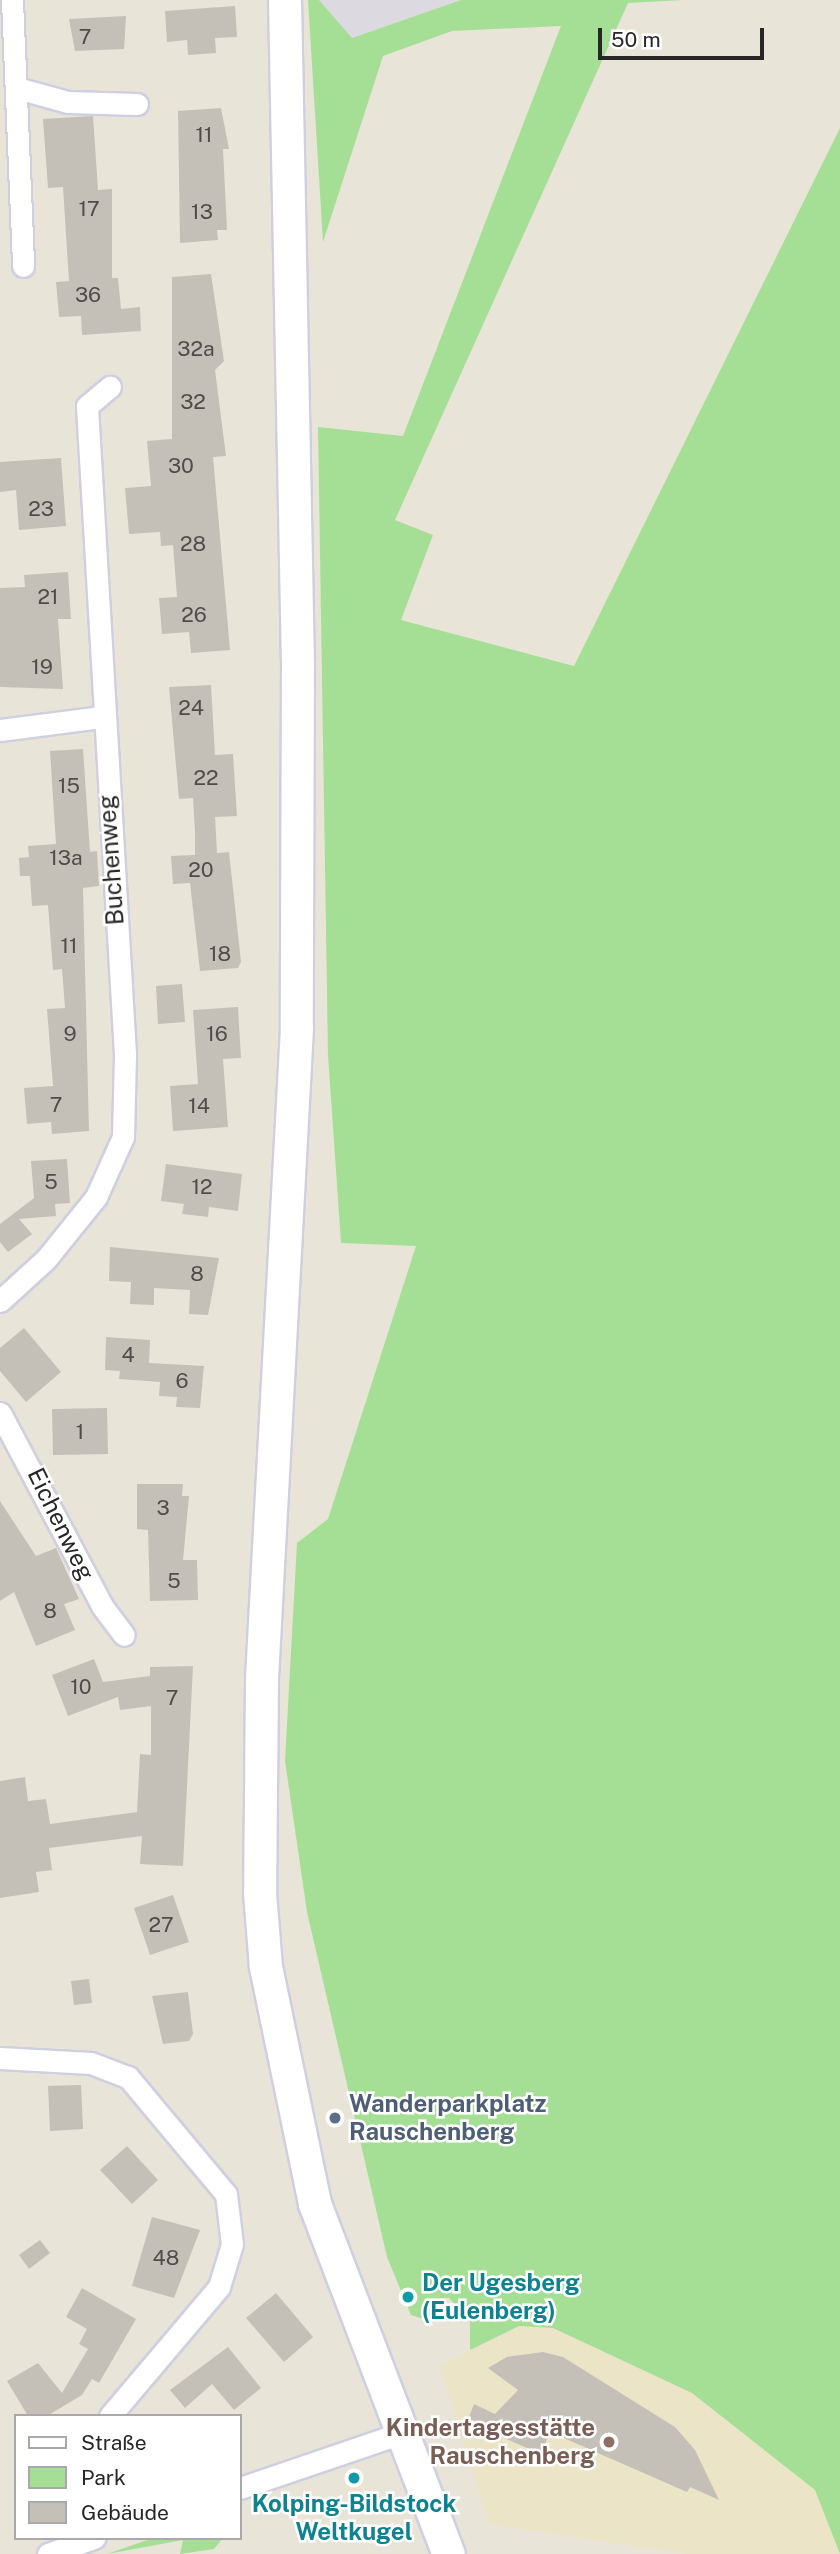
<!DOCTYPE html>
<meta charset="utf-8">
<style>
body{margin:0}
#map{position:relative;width:840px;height:2554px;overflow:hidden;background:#e9e4d8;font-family:"Public Sans",sans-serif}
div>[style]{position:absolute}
.industrial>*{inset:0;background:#dcd9e1}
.education>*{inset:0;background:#ebe4c7}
.green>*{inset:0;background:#a5df96}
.building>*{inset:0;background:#c4c0b8}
.roads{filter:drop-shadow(2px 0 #cecfe0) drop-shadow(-2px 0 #cecfe0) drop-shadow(0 2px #cecfe0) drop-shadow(0 -2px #cecfe0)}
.street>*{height:21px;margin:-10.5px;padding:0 10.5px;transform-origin:10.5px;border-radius:10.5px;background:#fff}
.secondary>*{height:32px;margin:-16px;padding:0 16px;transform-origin:16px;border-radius:16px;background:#fff}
.dots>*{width:19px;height:19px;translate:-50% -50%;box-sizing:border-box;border:4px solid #fff;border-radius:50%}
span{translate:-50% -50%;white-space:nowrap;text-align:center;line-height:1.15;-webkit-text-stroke:5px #fff;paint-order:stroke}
.number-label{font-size:21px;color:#4e4d4b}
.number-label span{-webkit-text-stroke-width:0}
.street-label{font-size:24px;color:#272727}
.service-label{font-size:24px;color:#4e5e75;font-weight:700}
.left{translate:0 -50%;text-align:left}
.culture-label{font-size:24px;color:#0d838f;font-weight:700}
.education-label{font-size:24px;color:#785e54;font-weight:700}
.right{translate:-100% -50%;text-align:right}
.legend{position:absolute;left:14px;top:2414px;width:228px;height:126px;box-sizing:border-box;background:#fff;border:2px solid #a9a9a9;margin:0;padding:9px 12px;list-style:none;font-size:21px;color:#272727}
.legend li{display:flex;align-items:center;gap:14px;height:35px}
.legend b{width:35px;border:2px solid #a9a9a9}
.scale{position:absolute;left:598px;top:28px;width:166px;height:32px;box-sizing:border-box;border:4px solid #272727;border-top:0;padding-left:9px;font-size:21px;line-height:24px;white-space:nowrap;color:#272727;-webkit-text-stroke:5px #fff;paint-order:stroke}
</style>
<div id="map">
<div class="industrial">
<i style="clip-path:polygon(319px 0,461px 0,352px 38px)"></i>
</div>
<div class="education">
<i style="clip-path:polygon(519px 2326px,553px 2328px,692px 2393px,815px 2490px,840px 2554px,689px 2554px,489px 2524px,440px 2366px)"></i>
</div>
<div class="green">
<i style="clip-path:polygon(308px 0,319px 0,352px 38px,461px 0,683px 0,628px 3px,395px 520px,433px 535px,401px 620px,574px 666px,840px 128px,840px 2554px,815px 2490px,692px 2393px,553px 2328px,519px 2326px,470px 2350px,470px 2322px,448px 2297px,430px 2321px,411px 2315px,387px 2257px,307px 1912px,285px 1761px,297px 1543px,328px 1519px,416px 1246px,341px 1243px,328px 1055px,318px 427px,403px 436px,561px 26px,452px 31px,383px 56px,323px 242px)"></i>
<i style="clip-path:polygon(153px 2538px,223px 2538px,214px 2549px,180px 2554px,183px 2540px,107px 2554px)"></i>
</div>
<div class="building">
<i style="clip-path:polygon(235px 6px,237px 37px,215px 38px,216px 53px,188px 55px,187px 40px,167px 42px,165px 11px)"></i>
<i style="clip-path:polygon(126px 16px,124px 49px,75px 51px,69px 19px)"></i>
<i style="clip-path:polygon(221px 108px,229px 149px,223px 149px,227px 230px,217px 230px,218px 240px,180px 243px,178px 111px)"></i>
<i style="clip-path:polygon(93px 116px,98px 190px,112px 189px,112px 278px,118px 278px,121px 309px,140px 307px,141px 331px,82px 335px,81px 316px,59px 317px,56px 282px,69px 281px,63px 187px,48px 188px,43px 119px)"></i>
<i style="clip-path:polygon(211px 274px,224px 361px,215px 370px,226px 456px,213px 457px,230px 650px,191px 653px,189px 632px,162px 634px,159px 598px,177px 597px,173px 545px,161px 546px,160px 532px,129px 534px,125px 488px,151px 486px,147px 441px,172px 439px,172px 277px)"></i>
<i style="clip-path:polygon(61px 458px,66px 526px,19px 530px,16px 490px,0 492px,0 462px)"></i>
<i style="clip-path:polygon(68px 572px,71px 619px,58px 619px,63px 689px,0 687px,0 588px,25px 587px,24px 575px)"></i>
<i style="clip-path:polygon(211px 685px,215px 755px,233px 754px,237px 816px,215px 817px,217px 853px,229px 852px,241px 962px,238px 968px,200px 971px,190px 883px,173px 884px,171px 856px,195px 855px,195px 832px,193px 798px,179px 799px,169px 687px)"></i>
<i style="clip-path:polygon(83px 749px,90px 852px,97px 851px,99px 886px,83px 888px,89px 1131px,52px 1134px,51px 1122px,27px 1124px,24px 1088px,53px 1086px,47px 1009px,65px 1008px,62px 969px,53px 970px,48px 905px,32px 906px,30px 876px,20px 876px,19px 858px,29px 857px,28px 846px,56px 844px,50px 751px)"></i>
<i style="clip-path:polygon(182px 984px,185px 1022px,158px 1024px,156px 986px)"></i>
<i style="clip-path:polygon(238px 1007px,241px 1058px,223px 1059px,228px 1127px,173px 1131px,170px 1086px,198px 1084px,193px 1010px)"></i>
<i style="clip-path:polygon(67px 1159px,70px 1203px,55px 1204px,56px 1216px,19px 1219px,32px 1234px,8px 1252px,0 1242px,0 1224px,34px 1198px,31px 1161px)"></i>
<i style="clip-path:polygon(166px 1164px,242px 1174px,238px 1211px,209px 1207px,208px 1217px,182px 1214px,184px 1204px,161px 1201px)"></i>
<i style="clip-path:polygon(110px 1247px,219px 1258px,208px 1315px,189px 1314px,190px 1290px,154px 1288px,154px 1305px,130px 1304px,131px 1282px,109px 1281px)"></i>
<i style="clip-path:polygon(24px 1328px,61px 1372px,26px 1402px,0 1371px,0 1348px)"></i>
<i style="clip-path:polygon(106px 1337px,150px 1340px,149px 1363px,204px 1366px,200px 1408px,176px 1407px,177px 1397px,159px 1396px,160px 1382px,119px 1379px,120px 1371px,105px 1370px)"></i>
<i style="clip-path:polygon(107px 1408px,108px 1454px,53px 1455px,52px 1409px)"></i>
<i style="clip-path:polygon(137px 1484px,183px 1484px,182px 1496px,189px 1496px,183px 1560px,197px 1560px,198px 1600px,150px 1601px,148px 1530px,137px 1529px)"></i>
<i style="clip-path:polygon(0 1501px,36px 1556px,56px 1548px,79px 1599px,64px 1604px,75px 1630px,36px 1646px,14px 1592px,0 1601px)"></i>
<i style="clip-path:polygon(94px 1659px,103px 1682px,150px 1676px,150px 1667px,193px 1666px,183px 1866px,140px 1864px,142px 1836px,49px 1848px,52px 1870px,36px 1872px,39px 1892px,0 1898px,0 1781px,25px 1777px,28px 1801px,46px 1799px,50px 1824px,137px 1812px,140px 1754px,151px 1755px,151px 1706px,120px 1710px,118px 1697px,68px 1716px,52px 1675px)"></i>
<i style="clip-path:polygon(173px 1895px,189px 1942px,150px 1955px,134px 1908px)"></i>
<i style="clip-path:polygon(89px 1979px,92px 2003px,74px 2005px,71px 1981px)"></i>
<i style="clip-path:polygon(188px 1992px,193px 2034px,189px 2041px,163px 2044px,152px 1996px)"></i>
<i style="clip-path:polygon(81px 2085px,83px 2129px,50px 2131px,48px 2086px)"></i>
<i style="clip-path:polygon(127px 2146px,158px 2180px,132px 2204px,100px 2170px)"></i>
<i style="clip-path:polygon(152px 2217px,200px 2230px,174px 2298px,132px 2286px)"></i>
<i style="clip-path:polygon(40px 2240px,50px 2253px,29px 2269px,19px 2255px)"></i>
<i style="clip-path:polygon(82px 2288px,136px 2319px,99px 2383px,92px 2379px,82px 2395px,47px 2416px,28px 2416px,7px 2381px,38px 2363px,62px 2393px,88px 2349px,79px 2344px,87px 2329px,66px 2317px)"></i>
<i style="clip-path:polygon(276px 2293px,313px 2337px,284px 2362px,246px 2318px)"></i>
<i style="clip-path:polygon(228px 2347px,261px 2388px,234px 2410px,212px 2384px,185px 2408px,170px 2390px)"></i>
<i style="clip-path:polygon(543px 2352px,563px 2357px,675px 2427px,695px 2450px,719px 2500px,690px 2487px,687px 2492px,550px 2432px,541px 2454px,467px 2422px,474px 2404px,495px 2414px,518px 2390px,488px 2368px,507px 2357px)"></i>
</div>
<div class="roads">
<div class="street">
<i style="left:12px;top:0;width:266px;rotate:87.6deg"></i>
<i style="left:17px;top:88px;width:53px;rotate:15.4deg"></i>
<i style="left:68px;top:102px;width:69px;rotate:1.7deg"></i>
<i style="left:0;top:730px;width:102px;rotate:-7.3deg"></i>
<i style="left:0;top:1301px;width:62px;rotate:-42.4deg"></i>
<i style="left:46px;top:1259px;width:80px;rotate:-51.1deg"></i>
<i style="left:96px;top:1197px;width:66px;rotate:-65.8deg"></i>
<i style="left:123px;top:1137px;width:83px;rotate:-88.6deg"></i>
<i style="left:125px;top:1054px;width:649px;rotate:-93.36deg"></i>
<i style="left:87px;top:406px;width:30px;rotate:-40deg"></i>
<i style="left:0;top:1413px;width:218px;rotate:62.1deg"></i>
<i style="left:102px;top:1606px;width:36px;rotate:53deg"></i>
<i style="left:0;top:2058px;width:91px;rotate:3.1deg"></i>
<i style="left:91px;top:2063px;width:40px;rotate:21deg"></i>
<i style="left:128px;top:2077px;width:153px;rotate:50.1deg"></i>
<i style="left:226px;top:2194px;width:50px;rotate:83.2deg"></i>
<i style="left:232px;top:2244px;width:45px;rotate:106.8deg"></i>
<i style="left:219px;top:2287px;width:169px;rotate:130.2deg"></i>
<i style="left:240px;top:2488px;width:171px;rotate:-18.8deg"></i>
<i style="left:48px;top:2554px;width:49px;rotate:-19.2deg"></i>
</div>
<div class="secondary">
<i style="left:285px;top:0;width:662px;rotate:88.88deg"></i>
<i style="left:298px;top:662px;width:366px;rotate:90.2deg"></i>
<i style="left:297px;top:1028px;width:651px;rotate:93.08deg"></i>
<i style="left:262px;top:1678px;width:215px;rotate:90.5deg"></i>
<i style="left:260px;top:1893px;width:74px;rotate:85.4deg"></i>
<i style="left:266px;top:1967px;width:242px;rotate:78.3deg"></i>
<i style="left:315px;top:2204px;width:375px;rotate:69.1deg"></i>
</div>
</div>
<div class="dots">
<i style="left:335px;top:2118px;background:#5c6f8a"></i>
<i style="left:408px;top:2297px;background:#0f9aa8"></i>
<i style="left:609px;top:2442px;background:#8d6e63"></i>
<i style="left:354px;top:2478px;background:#0f9aa8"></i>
</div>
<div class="number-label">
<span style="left:85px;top:37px">7</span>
<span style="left:204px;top:135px">11</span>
<span style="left:89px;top:209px">17</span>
<span style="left:202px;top:212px">13</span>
<span style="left:88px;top:295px">36</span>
<span style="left:196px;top:349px">32a</span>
<span style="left:193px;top:402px">32</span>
<span style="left:181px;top:466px">30</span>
<span style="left:41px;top:509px">23</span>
<span style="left:193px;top:544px">28</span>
<span style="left:48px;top:597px">21</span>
<span style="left:194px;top:615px">26</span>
<span style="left:42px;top:667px">19</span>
<span style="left:191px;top:708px">24</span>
<span style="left:206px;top:778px">22</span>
<span style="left:69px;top:786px">15</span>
<span style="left:66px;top:858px">13a</span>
<span style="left:201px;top:870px">20</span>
<span style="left:69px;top:946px">11</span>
<span style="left:220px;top:954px">18</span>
<span style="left:70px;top:1034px">9</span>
<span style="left:217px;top:1034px">16</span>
<span style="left:56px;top:1105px">7</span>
<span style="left:199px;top:1106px">14</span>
<span style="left:51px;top:1182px">5</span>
<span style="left:202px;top:1187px">12</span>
<span style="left:197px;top:1274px">8</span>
<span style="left:128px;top:1355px">4</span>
<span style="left:182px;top:1381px">6</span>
<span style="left:80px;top:1432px">1</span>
<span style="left:163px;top:1508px">3</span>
<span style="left:174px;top:1581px">5</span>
<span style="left:50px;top:1611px">8</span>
<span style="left:81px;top:1687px">10</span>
<span style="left:172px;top:1698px">7</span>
<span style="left:161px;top:1925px">27</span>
<span style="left:166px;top:2258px">48</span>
</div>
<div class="street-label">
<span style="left:111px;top:860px;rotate:-94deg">Buchenweg</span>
<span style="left:61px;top:1524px;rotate:64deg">Eichenweg</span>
</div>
<div class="service-label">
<span class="left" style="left:349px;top:2118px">Wanderparkplatz<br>Rauschenberg</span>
</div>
<div class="culture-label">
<span class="left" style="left:422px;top:2297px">Der Ugesberg<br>(Eulenberg)</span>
<span style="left:354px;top:2518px">Kolping-Bildstock<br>Weltkugel</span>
</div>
<div class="education-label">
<span class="right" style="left:595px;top:2442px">Kindertagesstätte<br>Rauschenberg</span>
</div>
<ul class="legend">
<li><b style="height:9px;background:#fff"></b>Straße</li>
<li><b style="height:19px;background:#a5df96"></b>Park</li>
<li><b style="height:19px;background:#c4c0b8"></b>Gebäude</li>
</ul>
<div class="scale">50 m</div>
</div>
